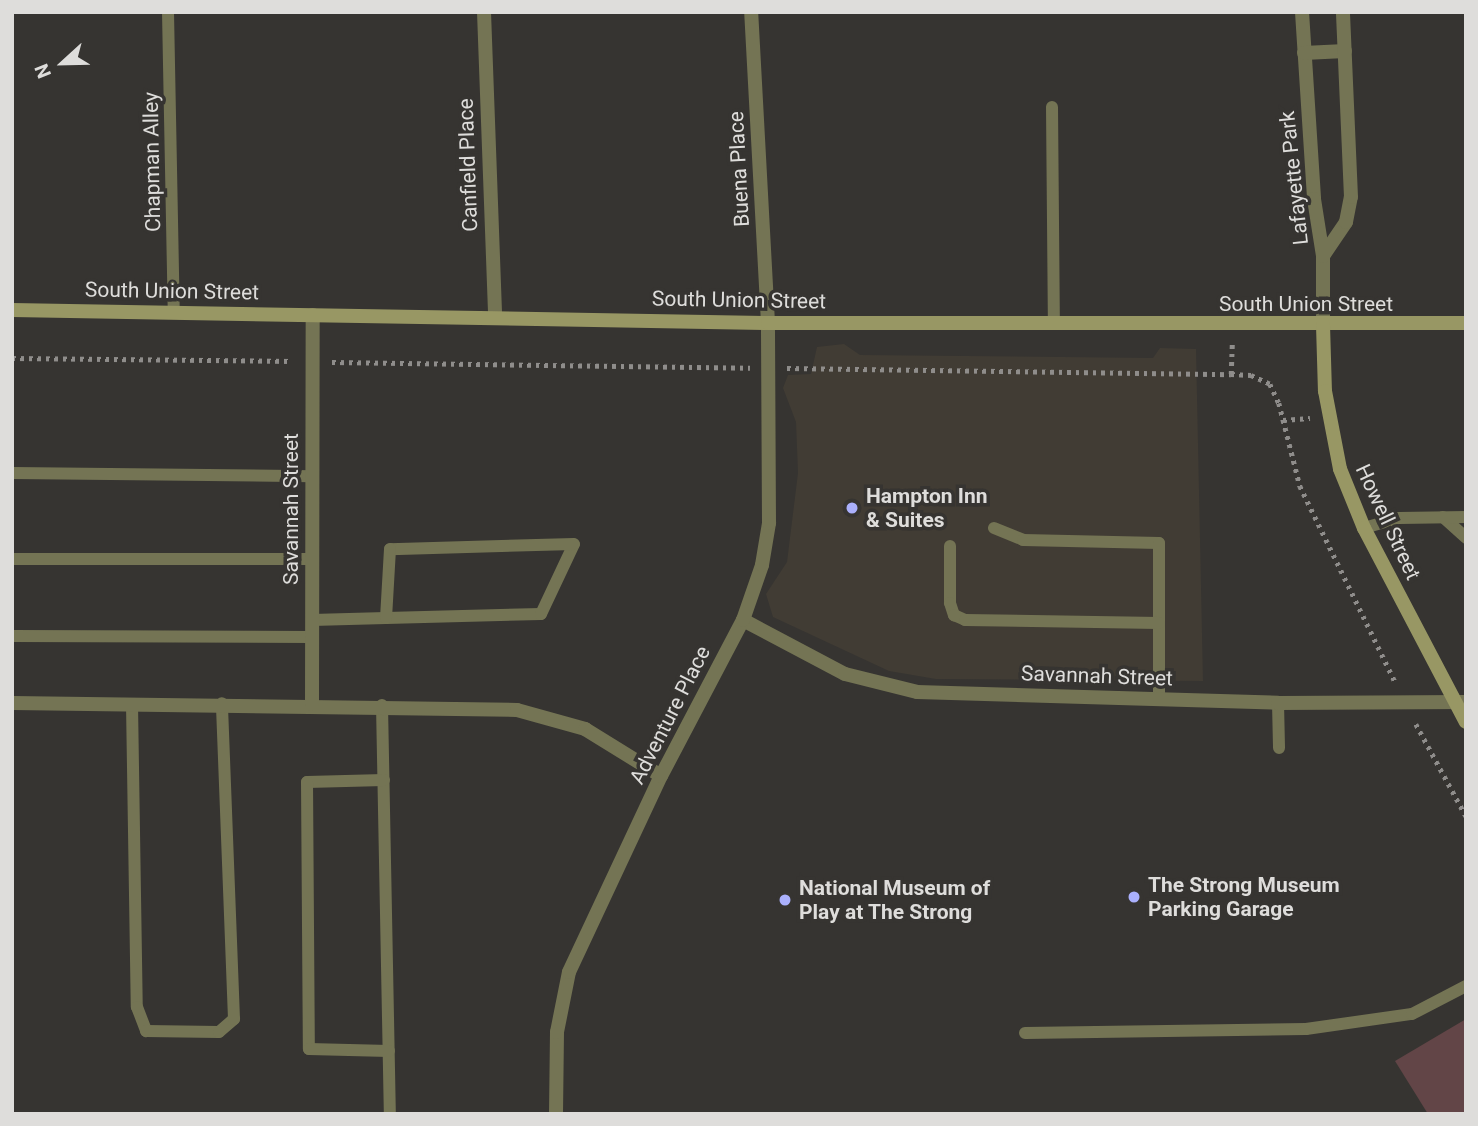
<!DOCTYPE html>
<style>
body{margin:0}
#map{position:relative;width:1478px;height:1126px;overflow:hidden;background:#363431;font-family:Roboto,sans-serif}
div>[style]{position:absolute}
.built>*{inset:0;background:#413c34}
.green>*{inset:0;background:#624547}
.path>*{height:4.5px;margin-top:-2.25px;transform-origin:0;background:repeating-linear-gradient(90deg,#8f8d8b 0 3.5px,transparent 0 8.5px)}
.service>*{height:12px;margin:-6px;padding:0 6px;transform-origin:6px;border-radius:6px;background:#747454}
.minor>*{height:14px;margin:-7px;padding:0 7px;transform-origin:7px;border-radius:7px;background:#747454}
.secondary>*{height:14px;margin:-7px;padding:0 7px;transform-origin:7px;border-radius:7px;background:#989764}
.dots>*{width:19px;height:19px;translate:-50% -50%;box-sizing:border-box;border:4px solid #363431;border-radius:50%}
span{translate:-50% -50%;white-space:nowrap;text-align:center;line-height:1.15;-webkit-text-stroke:7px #363431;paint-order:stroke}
.street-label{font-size:21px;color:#dedddb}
.poi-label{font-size:21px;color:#dedddb;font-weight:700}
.left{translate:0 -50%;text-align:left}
.frame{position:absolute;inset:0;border:14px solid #dedddb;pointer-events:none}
.north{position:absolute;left:28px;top:28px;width:70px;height:70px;-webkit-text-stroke:5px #363431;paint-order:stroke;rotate:248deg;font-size:19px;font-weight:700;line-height:28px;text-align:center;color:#dedddb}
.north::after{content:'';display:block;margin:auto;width:24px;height:32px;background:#dedddb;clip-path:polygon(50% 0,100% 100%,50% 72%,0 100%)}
</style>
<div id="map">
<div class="built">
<i style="clip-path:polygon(844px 344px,860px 355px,1153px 358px,1160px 348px,1196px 349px,1203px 681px,936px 679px,889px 671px,773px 617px,766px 594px,787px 562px,798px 473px,796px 422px,783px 388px,788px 375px,811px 374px,817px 347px)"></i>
</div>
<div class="green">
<i style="clip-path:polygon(1466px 1019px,1466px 1114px,1428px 1114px,1395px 1061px)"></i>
</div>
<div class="path">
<i style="left:12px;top:358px;width:279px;rotate:0.6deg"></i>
<i style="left:332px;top:362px;width:418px;rotate:0.8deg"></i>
<i style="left:787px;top:368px;width:444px;rotate:0.8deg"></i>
<i style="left:1231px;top:374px;width:20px;rotate:3deg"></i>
<i style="left:1251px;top:375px;width:21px;rotate:25deg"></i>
<i style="left:1270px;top:384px;width:21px;rotate:65deg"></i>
<i style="left:1279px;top:403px;width:86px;rotate:75.8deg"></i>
<i style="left:1300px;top:486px;width:218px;rotate:64.1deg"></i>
<i style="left:1231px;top:374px;width:31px;rotate:-88deg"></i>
<i style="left:1283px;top:420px;width:27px;rotate:-4deg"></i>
<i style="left:1416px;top:724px;width:105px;rotate:61.5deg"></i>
</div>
<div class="service">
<i style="left:168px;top:12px;width:300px;rotate:88.9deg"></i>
<i style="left:1052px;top:107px;width:217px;rotate:89.5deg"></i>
<i style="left:12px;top:473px;width:301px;rotate:0.6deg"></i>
<i style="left:1443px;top:517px;width:31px;rotate:42deg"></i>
<i style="left:994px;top:528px;width:31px;rotate:22deg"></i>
<i style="left:1023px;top:540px;width:136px;rotate:1.3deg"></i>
<i style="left:1159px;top:543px;width:156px;rotate:90deg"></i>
<i style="left:1364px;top:528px;width:36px;rotate:-16deg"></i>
<i style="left:1399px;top:518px;width:67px;rotate:-0.9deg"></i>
<i style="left:950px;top:546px;width:57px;rotate:90deg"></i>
<i style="left:950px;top:603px;width:13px;rotate:72deg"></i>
<i style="left:954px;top:615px;width:12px;rotate:24deg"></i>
<i style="left:965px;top:620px;width:194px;rotate:0.9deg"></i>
<i style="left:12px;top:559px;width:300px"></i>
<i style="left:312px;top:620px;width:74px;rotate:-1.5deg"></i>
<i style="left:386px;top:618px;width:155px;rotate:-1.5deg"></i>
<i style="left:541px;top:614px;width:77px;rotate:-64.8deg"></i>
<i style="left:574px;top:544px;width:184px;rotate:178.4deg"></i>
<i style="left:390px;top:549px;width:69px;rotate:93.3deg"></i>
<i style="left:12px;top:636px;width:300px;rotate:0.2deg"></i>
<i style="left:1278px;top:703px;width:45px;rotate:88.7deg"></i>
<i style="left:132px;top:704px;width:303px;rotate:89.1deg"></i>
<i style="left:137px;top:1007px;width:26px;rotate:69deg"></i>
<i style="left:146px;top:1031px;width:73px;rotate:0.8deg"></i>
<i style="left:219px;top:1032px;width:20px;rotate:-41deg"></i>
<i style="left:234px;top:1019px;width:316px;rotate:-92.2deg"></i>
<i style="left:382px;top:705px;width:409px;rotate:88.9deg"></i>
<i style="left:384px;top:780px;width:77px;rotate:178.5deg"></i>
<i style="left:307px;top:782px;width:267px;rotate:89.6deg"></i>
<i style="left:309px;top:1049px;width:80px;rotate:1.4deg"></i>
<i style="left:1025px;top:1033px;width:281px;rotate:-0.8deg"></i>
<i style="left:1306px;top:1029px;width:107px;rotate:-8.1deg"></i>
<i style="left:1412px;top:1014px;width:61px;rotate:-27.4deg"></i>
</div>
<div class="minor">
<i style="left:484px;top:12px;width:304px;rotate:87.9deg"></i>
<i style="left:1302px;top:12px;width:187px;rotate:86.3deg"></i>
<i style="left:1314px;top:199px;width:58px;rotate:81deg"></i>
<i style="left:1323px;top:256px;width:69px;rotate:90deg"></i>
<i style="left:1304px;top:53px;width:41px;rotate:-2.8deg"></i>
<i style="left:1323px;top:256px;width:41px;rotate:-55.9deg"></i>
<i style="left:1346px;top:222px;width:25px;rotate:-79deg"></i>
<i style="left:1351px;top:197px;width:185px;rotate:-92.5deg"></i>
<i style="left:743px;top:620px;width:115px;rotate:27.9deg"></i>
<i style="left:845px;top:674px;width:74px;rotate:14deg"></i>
<i style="left:917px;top:692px;width:361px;rotate:1.7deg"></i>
<i style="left:1278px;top:703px;width:188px;rotate:-0.3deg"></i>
<i style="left:12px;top:703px;width:505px;rotate:0.79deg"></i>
<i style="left:517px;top:710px;width:71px;rotate:15.6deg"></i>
<i style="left:585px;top:729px;width:89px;rotate:31.7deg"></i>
<i style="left:312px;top:704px;width:389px;rotate:-89.9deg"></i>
<i style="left:556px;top:1114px;width:82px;rotate:-89.3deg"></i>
<i style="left:557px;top:1032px;width:61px;rotate:-78.7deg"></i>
<i style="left:569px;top:972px;width:217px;rotate:-64.9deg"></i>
<i style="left:661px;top:776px;width:176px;rotate:-62.3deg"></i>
<i style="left:743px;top:620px;width:58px;rotate:-70.9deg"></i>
<i style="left:762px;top:565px;width:43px;rotate:-80.5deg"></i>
<i style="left:769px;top:523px;width:200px;rotate:-90.3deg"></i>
<i style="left:768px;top:323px;width:311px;rotate:-93.1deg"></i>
</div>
<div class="secondary">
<i style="left:12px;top:310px;width:756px;rotate:0.99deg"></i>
<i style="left:768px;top:323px;width:698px"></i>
<i style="left:1323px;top:325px;width:66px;rotate:88.3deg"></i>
<i style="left:1325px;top:391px;width:79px;rotate:79.1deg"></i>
<i style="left:1340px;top:469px;width:64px;rotate:67.9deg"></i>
<i style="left:1364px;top:528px;width:219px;rotate:62.3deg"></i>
</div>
<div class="dots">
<i style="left:852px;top:508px;background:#aab0fc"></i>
<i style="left:1134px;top:897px;background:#aab0fc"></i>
<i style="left:785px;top:900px;background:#aab0fc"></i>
</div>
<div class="street-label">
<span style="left:152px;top:162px;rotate:-91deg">Chapman Alley</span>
<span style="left:468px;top:165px;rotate:-92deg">Canfield Place</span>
<span style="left:739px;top:169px;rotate:-93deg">Buena Place</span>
<span style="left:1294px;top:178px;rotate:-96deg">Lafayette Park</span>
<span style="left:172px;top:291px;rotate:1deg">South Union Street</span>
<span style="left:739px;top:300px;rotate:1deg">South Union Street</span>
<span style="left:1306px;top:304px">South Union Street</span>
<span style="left:291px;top:509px;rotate:-90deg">Savannah Street</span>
<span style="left:1388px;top:522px;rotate:65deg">Howell Street</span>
<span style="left:1097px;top:676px;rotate:2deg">Savannah Street</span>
<span style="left:670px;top:715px;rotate:-63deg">Adventure Place</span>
</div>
<div class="poi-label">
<span class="left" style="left:866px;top:508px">Hampton Inn<br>&amp; Suites</span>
<span class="left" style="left:1148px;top:897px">The Strong Museum<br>Parking Garage</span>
<span class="left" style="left:799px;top:900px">National Museum of<br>Play at The Strong</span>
</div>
<div class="frame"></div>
<div class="north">N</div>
</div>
